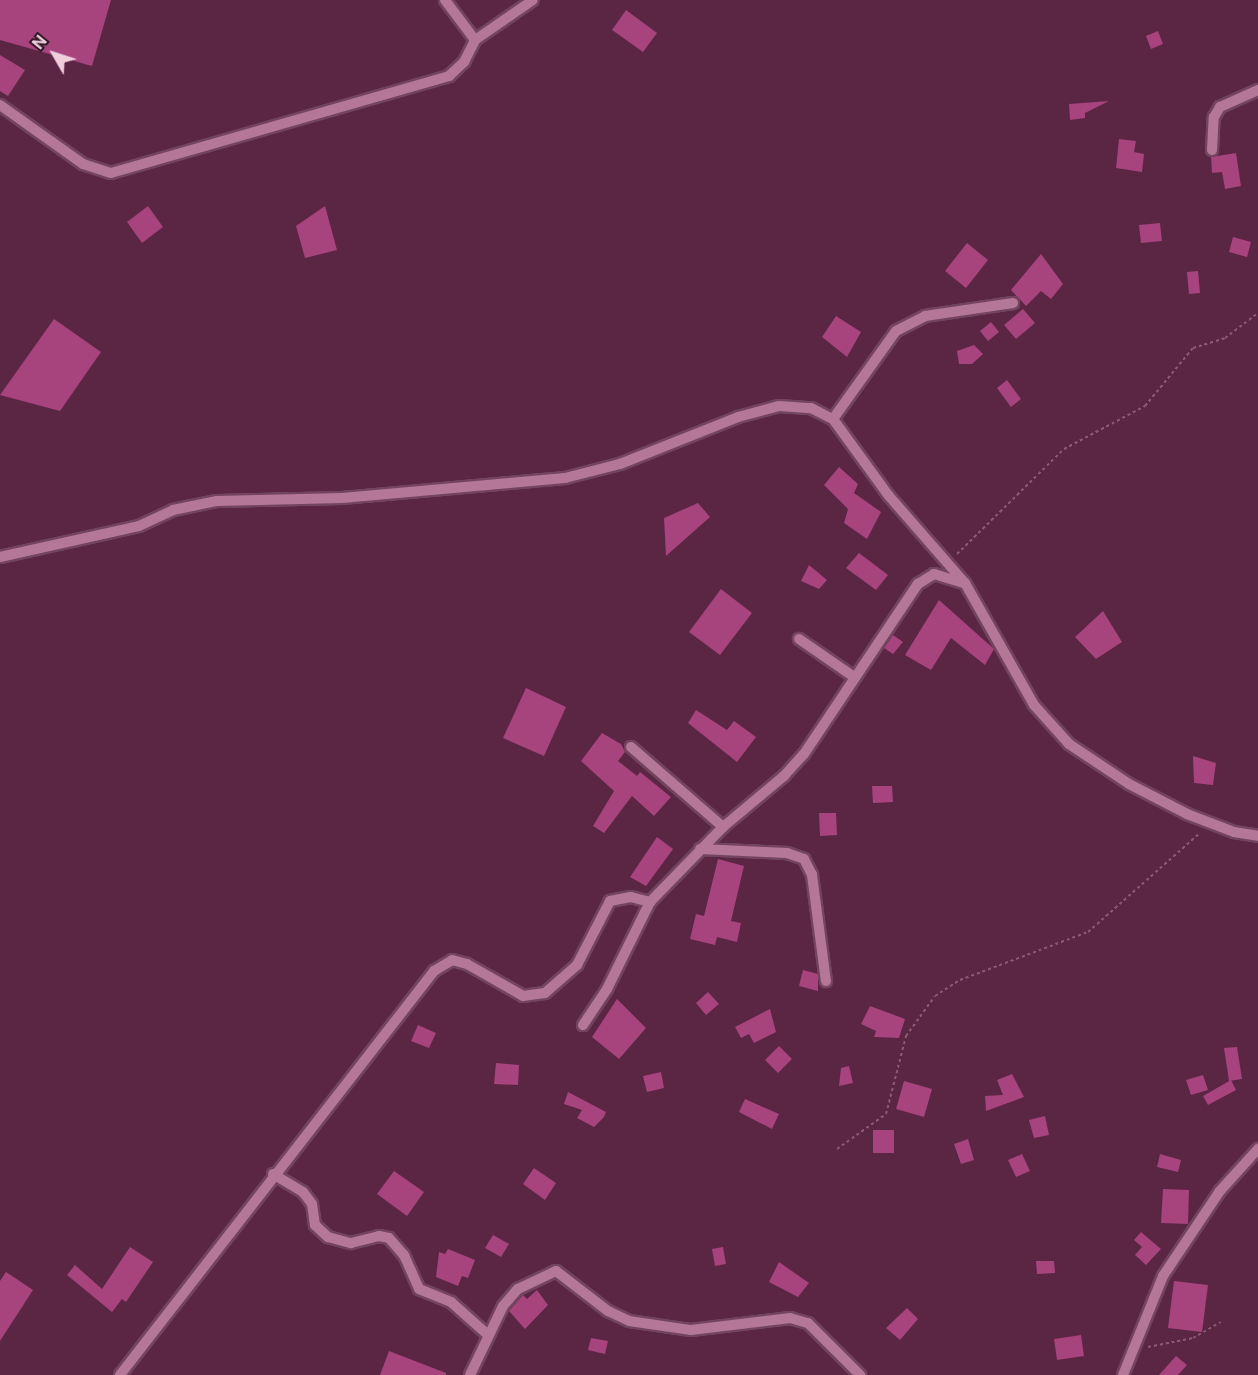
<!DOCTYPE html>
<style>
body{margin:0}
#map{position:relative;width:1258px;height:1375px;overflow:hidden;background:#5b2544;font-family:"Public Sans",sans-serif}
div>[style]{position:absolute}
.building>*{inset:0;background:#a7437d}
.path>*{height:2px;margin-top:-1px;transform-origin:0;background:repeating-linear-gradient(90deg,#8a5b75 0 3px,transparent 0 6px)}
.roads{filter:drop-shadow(2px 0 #734460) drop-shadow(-2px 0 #734460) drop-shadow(0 2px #734460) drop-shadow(0 -2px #734460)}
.minor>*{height:10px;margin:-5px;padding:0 5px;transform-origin:5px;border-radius:5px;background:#b57797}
span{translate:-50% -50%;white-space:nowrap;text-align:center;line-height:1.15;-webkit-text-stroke:4.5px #321926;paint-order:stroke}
.north{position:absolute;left:24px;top:24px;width:60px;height:60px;-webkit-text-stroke:4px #321926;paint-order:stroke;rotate:309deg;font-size:16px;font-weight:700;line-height:24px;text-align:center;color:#efcddd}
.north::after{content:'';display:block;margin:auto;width:21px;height:27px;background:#efcddd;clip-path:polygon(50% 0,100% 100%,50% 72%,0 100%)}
</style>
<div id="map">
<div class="building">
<i style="clip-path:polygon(0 0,111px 0,92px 66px,0 40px)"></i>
<i style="clip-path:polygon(626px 10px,657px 33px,643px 52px,612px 30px)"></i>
<i style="clip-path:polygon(1158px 31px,1163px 44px,1151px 49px,1146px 36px)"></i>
<i style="clip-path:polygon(0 55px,25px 70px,8px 96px,0 91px)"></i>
<i style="clip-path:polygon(1109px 101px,1085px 113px,1085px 118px,1070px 120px,1069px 104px)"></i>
<i style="clip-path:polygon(1119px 139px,1136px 141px,1134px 152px,1144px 154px,1142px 172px,1116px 168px)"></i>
<i style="clip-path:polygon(1236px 153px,1241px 186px,1225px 189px,1222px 172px,1212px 173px,1211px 157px)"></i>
<i style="clip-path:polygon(148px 206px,163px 227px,142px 243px,127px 222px)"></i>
<i style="clip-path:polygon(325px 206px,337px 250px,305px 258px,296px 226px)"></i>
<i style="clip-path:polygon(1160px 223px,1162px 241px,1141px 243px,1139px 225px)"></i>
<i style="clip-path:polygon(1233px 237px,1251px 242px,1247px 257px,1229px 252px)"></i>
<i style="clip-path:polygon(967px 243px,988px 260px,966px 288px,945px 271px)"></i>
<i style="clip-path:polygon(1041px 254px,1063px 284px,1051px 299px,1041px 291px,1026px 306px,1011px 290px)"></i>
<i style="clip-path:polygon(1198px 271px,1200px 293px,1189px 294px,1187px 272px)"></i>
<i style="clip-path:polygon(1023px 309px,1035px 323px,1016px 339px,1004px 325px)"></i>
<i style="clip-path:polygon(836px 316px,861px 332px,847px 357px,822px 337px)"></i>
<i style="clip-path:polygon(54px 319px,101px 352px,60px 411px,0 395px)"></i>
<i style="clip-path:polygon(991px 322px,999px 332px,988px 341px,980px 331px)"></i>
<i style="clip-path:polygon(974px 345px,983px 354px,972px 364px,959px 364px,957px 351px)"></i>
<i style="clip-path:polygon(1007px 380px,1021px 399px,1011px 407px,997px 388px)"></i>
<i style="clip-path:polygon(839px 467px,858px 484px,854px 493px,881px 512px,867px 539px,844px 523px,848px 509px,824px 485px)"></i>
<i style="clip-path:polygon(698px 503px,710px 517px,666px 556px,664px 518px)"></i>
<i style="clip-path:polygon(859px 553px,888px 575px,876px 590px,846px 568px)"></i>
<i style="clip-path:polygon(809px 565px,827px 580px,819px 589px,801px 581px)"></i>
<i style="clip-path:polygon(721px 589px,752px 613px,720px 655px,689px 632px)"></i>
<i style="clip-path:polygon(939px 600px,994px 649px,985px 665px,951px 638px,931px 670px,905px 655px)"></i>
<i style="clip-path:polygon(1103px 611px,1122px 642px,1096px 659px,1075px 637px)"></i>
<i style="clip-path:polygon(893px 635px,903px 642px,893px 654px,884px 648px)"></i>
<i style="clip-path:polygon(526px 688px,566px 707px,544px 756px,503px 738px)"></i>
<i style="clip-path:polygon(696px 710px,727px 730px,734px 721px,756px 737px,737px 762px,688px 723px)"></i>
<i style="clip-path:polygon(602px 733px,621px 744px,625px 752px,618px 761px,637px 776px,640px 772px,671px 797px,654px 816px,632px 796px,604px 833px,593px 826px,614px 791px,581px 761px)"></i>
<i style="clip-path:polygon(1193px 756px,1216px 763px,1213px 785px,1194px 783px)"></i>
<i style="clip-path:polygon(872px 786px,892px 786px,893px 802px,873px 803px)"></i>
<i style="clip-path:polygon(819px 813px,836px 813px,837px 835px,820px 836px)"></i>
<i style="clip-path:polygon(657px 837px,673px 849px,646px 886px,630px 877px)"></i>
<i style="clip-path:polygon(718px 859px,744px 866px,731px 921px,741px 923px,737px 942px,717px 937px,715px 945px,690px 939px,696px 914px,704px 916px)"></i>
<i style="clip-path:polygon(803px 970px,818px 974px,818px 991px,799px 986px)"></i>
<i style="clip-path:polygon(708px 992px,719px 1004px,706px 1015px,696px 1003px)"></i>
<i style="clip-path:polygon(617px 999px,646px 1028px,619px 1059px,592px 1037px)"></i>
<i style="clip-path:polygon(870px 1006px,905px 1019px,899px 1038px,874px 1037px,876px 1031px,861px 1024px)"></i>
<i style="clip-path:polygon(770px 1009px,776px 1032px,754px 1043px,749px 1034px,741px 1038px,735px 1027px)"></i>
<i style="clip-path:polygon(418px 1025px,436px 1033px,429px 1048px,411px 1041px)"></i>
<i style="clip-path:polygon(779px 1046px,792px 1059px,778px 1073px,765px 1060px)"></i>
<i style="clip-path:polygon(1237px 1047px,1242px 1079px,1229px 1081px,1224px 1048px)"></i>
<i style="clip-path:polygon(496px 1063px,519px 1065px,518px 1085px,494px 1084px)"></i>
<i style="clip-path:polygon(849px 1066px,853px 1083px,839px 1086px,841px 1068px)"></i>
<i style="clip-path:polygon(661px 1072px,664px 1088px,647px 1092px,643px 1076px)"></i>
<i style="clip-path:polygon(1012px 1074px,1024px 1097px,986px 1111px,985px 1096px,1003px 1095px,997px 1080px)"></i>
<i style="clip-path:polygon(1203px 1075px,1208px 1090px,1191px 1095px,1186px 1080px)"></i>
<i style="clip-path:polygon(1231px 1080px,1236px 1090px,1208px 1105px,1203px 1096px)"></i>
<i style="clip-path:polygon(904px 1081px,932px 1089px,924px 1117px,896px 1109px)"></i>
<i style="clip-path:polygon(568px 1092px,606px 1112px,604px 1117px,594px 1127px,577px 1118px,582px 1110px,564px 1104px)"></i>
<i style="clip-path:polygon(745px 1099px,779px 1114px,772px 1129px,739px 1112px)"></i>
<i style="clip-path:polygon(1045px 1116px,1049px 1135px,1034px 1138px,1029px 1120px)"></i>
<i style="clip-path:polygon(873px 1130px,894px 1130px,894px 1153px,873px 1153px)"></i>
<i style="clip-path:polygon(968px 1139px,974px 1160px,961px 1164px,954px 1144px)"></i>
<i style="clip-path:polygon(1022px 1154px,1030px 1171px,1016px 1177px,1008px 1160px)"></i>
<i style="clip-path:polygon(1160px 1154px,1181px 1160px,1178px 1172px,1157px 1167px)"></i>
<i style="clip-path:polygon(534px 1168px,556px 1183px,545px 1200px,523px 1184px)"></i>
<i style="clip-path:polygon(394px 1171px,424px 1192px,407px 1216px,377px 1194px)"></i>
<i style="clip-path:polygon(1163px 1189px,1189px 1190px,1188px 1224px,1161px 1223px)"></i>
<i style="clip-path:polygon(1141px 1232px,1161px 1249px,1146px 1265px,1135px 1255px,1142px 1247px,1134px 1240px)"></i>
<i style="clip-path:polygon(493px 1235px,509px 1244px,501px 1257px,485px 1248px)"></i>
<i style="clip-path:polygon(130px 1247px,153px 1262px,126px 1302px,122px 1299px,112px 1312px,67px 1275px,75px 1265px,102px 1289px)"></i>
<i style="clip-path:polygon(723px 1247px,726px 1264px,715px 1266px,712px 1249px)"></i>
<i style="clip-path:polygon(448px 1249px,475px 1260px,468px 1278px,462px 1276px,458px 1286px,436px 1277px,439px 1252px,445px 1254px)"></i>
<i style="clip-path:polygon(1036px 1261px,1054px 1261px,1055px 1273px,1037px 1274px)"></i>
<i style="clip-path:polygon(779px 1262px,809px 1283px,798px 1297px,769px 1282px)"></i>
<i style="clip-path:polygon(6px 1272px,33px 1290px,0 1341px,0 1281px)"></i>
<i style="clip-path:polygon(1174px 1281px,1208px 1285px,1202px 1332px,1168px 1328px)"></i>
<i style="clip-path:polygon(537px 1290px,548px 1305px,525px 1329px,509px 1311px,523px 1295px,527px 1299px)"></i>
<i style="clip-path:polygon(907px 1308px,918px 1319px,900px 1340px,886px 1328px)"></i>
<i style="clip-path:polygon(1081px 1335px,1084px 1356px,1057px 1360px,1054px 1339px)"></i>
<i style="clip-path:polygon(591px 1338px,608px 1341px,605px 1354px,588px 1350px)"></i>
<i style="clip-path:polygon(389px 1351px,446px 1373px,446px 1375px,380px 1375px)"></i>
<i style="clip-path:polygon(1176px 1356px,1187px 1365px,1178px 1375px,1159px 1375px)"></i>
</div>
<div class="path">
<i style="left:957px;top:554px;width:150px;rotate:-44.5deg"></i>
<i style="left:1064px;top:449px;width:92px;rotate:-28deg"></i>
<i style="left:1145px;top:406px;width:75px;rotate:-50.4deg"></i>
<i style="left:1193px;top:348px;width:34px;rotate:-17deg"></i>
<i style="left:1225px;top:338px;width:41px;rotate:-37.1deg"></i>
<i style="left:837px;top:1149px;width:60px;rotate:-35.5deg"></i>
<i style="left:886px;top:1114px;width:81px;rotate:-75.6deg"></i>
<i style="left:906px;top:1036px;width:49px;rotate:-54.1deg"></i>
<i style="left:935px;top:996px;width:30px;rotate:-33deg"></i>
<i style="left:960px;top:980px;width:137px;rotate:-20.6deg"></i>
<i style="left:1088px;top:932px;width:149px;rotate:-41.5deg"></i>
<i style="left:1148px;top:1347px;width:46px;rotate:-11.3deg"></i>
<i style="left:1193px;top:1338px;width:32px;rotate:-30deg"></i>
</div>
<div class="roads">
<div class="minor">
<i style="left:445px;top:0;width:50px;rotate:53.1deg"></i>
<i style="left:475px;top:40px;width:70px;rotate:-34.6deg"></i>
<i style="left:0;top:105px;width:102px;rotate:35.4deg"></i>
<i style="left:83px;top:164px;width:29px;rotate:18deg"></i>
<i style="left:111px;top:173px;width:352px;rotate:-16deg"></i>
<i style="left:449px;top:76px;width:21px;rotate:-43deg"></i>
<i style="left:464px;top:62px;width:25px;rotate:-63deg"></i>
<i style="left:1212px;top:150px;width:33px;rotate:-87deg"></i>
<i style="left:1214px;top:117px;width:12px;rotate:-59deg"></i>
<i style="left:1220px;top:107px;width:42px;rotate:-24.1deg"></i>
<i style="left:833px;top:419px;width:108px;rotate:-54.4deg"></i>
<i style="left:896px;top:331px;width:33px;rotate:-27deg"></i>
<i style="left:925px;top:316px;width:89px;rotate:-8.4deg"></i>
<i style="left:0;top:557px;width:142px;rotate:-12.6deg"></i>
<i style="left:139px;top:526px;width:38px;rotate:-25deg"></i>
<i style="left:173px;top:510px;width:45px;rotate:-11.6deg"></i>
<i style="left:217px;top:501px;width:125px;rotate:-1.4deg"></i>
<i style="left:342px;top:498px;width:224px;rotate:-5.1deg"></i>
<i style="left:565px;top:478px;width:57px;rotate:-14.3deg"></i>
<i style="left:620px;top:464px;width:127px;rotate:-21.7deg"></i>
<i style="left:738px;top:417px;width:42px;rotate:-15deg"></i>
<i style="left:779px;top:406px;width:32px;rotate:4deg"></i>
<i style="left:811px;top:408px;width:25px;rotate:27deg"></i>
<i style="left:833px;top:419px;width:95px;rotate:54deg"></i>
<i style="left:889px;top:496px;width:116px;rotate:48.9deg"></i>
<i style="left:965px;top:583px;width:140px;rotate:60.5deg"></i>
<i style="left:1034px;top:705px;width:52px;rotate:48.1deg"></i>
<i style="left:1069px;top:744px;width:72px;rotate:33.7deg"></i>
<i style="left:1129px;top:784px;width:65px;rotate:27.3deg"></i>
<i style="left:1187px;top:814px;width:50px;rotate:21deg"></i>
<i style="left:1234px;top:832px;width:24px;rotate:9deg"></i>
<i style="left:799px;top:639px;width:67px;rotate:34.6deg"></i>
<i style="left:631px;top:747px;width:122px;rotate:41deg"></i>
<i style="left:700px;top:849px;width:87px;rotate:2.6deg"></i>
<i style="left:787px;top:853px;width:18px;rotate:19deg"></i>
<i style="left:804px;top:859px;width:18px;rotate:63deg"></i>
<i style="left:812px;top:875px;width:107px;rotate:82.5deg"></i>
<i style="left:583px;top:1025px;width:43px;rotate:-56.3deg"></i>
<i style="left:607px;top:989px;width:97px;rotate:-63.7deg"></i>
<i style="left:273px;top:1174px;width:35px;rotate:31deg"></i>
<i style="left:303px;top:1192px;width:15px;rotate:53deg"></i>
<i style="left:312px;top:1204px;width:21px;rotate:82deg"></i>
<i style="left:315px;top:1225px;width:18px;rotate:43deg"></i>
<i style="left:328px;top:1237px;width:24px;rotate:15deg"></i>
<i style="left:351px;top:1243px;width:29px;rotate:-14deg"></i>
<i style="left:379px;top:1236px;width:10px;rotate:11deg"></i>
<i style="left:389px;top:1238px;width:23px;rotate:49deg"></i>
<i style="left:404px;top:1255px;width:37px;rotate:66deg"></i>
<i style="left:419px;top:1289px;width:35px;rotate:22deg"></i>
<i style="left:451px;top:1302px;width:50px;rotate:41.7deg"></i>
<i style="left:120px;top:1375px;width:512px;rotate:-52.14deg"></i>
<i style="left:434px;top:971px;width:21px;rotate:-31deg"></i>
<i style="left:452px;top:960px;width:16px;rotate:15deg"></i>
<i style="left:467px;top:964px;width:64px;rotate:29.7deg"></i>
<i style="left:523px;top:996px;width:22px;rotate:-8deg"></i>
<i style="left:545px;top:993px;width:43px;rotate:-41.2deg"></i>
<i style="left:577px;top:965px;width:72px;rotate:-62.7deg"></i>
<i style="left:610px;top:901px;width:21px;rotate:-11deg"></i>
<i style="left:631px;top:897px;width:20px;rotate:15deg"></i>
<i style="left:650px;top:902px;width:105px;rotate:-45.8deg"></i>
<i style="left:723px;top:827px;width:80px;rotate:-39.9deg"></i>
<i style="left:784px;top:776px;width:30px;rotate:-48deg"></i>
<i style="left:804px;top:754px;width:205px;rotate:-56.2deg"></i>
<i style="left:918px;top:584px;width:19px;rotate:-32deg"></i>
<i style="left:934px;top:574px;width:30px;rotate:17deg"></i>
<i style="left:470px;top:1375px;width:76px;rotate:-64.4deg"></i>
<i style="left:503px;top:1306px;width:23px;rotate:-49deg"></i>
<i style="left:518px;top:1289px;width:42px;rotate:-25.3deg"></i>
<i style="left:556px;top:1271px;width:66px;rotate:37.6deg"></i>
<i style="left:608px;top:1311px;width:23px;rotate:25deg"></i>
<i style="left:629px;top:1321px;width:63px;rotate:8.3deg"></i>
<i style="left:691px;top:1330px;width:100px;rotate:-6.9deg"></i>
<i style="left:790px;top:1318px;width:19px;rotate:16deg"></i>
<i style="left:808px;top:1323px;width:74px;rotate:45deg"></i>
<i style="left:1123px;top:1375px;width:107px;rotate:-68deg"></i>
<i style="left:1163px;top:1276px;width:102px;rotate:-56.2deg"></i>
<i style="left:1220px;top:1191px;width:57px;rotate:-47.9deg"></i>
</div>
</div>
<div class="north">N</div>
</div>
